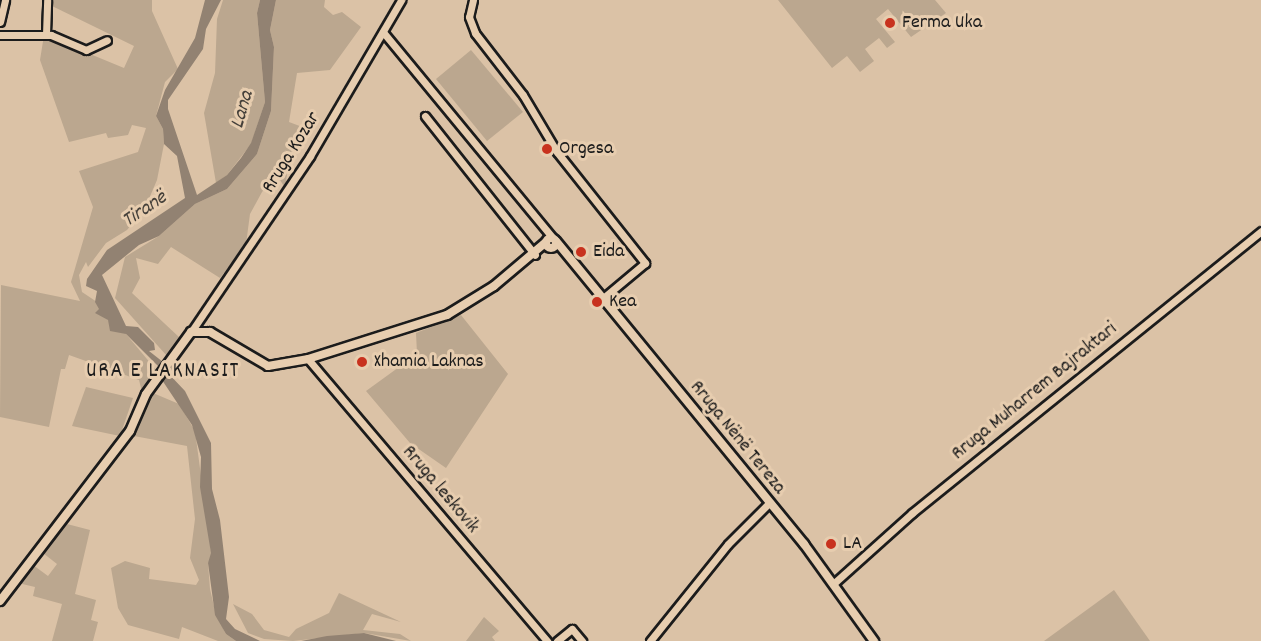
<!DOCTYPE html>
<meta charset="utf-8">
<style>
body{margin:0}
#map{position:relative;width:1261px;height:641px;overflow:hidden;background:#dbc2a6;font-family:Dekko,sans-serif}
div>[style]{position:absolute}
.green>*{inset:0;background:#bba78f}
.water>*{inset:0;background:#928272}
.roads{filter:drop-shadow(2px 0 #1c1c1c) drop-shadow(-2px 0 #1c1c1c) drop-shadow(0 2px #1c1c1c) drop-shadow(0 -2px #1c1c1c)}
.minor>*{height:7px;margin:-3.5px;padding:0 3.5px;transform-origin:3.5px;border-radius:3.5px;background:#e7cdaf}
.major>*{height:8px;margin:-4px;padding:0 4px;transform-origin:4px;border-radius:4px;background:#e7cdaf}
.major>.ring{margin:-4px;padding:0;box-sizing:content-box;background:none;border:8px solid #e7cdaf;border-radius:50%}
.dots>*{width:16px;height:16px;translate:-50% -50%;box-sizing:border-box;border:3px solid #e7cdaf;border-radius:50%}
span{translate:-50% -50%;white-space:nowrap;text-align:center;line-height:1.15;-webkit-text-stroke:6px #e7cdaf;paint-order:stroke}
.poi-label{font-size:20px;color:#1c1c1c}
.left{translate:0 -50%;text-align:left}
.street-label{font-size:20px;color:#1c1c1c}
.water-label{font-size:21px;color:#45403a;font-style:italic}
.quarter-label{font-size:22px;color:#1c1c1c;letter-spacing:1.5px}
</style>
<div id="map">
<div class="green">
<i style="clip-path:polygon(54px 0,152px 0,152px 11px,178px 69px,165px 82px,156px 116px,163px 129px,164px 144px,157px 180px,145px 208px,127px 230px,106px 243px,88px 267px,86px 262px,79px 275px,82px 292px,97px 302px,108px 320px,126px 334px,157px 371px,142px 392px,139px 380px,69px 355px,65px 369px,61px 369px,49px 427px,0 417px,1px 285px,80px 301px,71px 282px,93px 207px,79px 171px,138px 152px,146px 128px,132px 125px,128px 135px,108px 138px,106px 133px,69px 142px,40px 60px,44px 35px,124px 68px,134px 46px,52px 6px)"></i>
<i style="clip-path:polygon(223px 0,260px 0,257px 13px,265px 102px,251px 144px,227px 175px,216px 183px,204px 113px,215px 73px,217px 19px)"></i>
<i style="clip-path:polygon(276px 0,325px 0,324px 7px,333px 15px,342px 12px,361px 27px,330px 70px,297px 73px,289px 122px,305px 128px,290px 154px,285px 188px,277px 175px,262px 192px,250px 214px,246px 244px,220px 278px,171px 247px,158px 264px,136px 258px,140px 278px,132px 293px,180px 338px,167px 356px,115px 298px,125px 257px,159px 236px,195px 204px,227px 189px,257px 154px,271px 111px,274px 47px,270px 30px)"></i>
<i style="clip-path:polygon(778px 0,935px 0,946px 13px,911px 37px,888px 9px,876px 19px,895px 42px,887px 48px,879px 38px,865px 49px,874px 61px,860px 72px,847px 56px,832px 68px)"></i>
<i style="clip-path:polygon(471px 50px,523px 112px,487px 141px,436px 79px)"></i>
<i style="clip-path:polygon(461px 315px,508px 374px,446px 468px,410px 443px,366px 391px,417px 354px,416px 333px)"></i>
<i style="clip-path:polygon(86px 387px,133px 398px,120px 436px,72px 426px)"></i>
<i style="clip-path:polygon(153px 393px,179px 404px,195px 431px,212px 558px,208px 563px,210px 589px,216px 615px,226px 634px,236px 641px,218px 641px,182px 627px,179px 639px,128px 625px,118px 608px,111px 568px,125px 561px,150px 568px,149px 579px,196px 585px,199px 580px,190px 558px,195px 519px,187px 446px,134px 436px)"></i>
<i style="clip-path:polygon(67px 524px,90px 530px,75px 594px,96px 600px,91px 620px,98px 622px,93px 641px,52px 641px,62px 604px,33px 596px,35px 587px,18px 583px,33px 565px,48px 576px,57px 564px,43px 553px)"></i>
<i style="clip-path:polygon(1114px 590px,1150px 641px,1044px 641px)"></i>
<i style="clip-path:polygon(339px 593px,401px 622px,372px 614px,363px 630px,400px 634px,411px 641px,364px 633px,293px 641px,264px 639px,248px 633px,233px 604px,252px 614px,264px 630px,289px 637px,296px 629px,329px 613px)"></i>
<i style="clip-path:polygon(484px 617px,499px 631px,492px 637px,495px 641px,466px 641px)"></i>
</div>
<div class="water">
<i style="clip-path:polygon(205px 0,221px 0,206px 29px,203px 49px,168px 100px,168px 109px,197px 195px,227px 175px,241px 158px,251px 143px,265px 102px,257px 13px,260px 0,276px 0,270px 30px,274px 47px,271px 111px,257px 154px,227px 189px,195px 204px,159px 236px,139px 245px,102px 275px,126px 326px,138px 327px,154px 343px,155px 350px,149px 351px,163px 362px,159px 367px,126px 334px,110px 331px,108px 320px,95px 313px,99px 309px,95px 302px,97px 291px,86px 286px,87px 279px,107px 250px,185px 198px,177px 156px,164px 144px,163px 129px,156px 116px,165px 90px,195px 38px)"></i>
<i style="clip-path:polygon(167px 372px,185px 391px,211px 443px,212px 489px,220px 520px,229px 597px,226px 619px,235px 629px,260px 641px,236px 641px,226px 634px,215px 615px,208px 563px,211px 553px,200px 487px,201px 457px,192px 425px,162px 380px)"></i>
<i style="clip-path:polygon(364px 633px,396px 641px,301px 641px,327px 636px)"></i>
</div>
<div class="roads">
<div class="minor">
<i style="left:473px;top:0;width:17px;rotate:103deg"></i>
<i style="left:469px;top:17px;width:17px;rotate:69deg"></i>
<i style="left:475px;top:33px;width:78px;rotate:52.3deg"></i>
<i style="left:523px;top:95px;width:66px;rotate:59.2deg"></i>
<i style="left:557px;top:152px;width:142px;rotate:51.6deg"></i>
<i style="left:645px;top:263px;width:56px;rotate:140.1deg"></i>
<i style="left:0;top:22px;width:23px;rotate:-77deg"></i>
<i style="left:383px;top:32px;width:267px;rotate:50.5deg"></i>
<i style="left:46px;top:34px;width:34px;rotate:-88deg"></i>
<i style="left:0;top:35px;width:51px"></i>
<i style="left:51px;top:35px;width:38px;rotate:23deg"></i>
<i style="left:86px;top:50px;width:23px;rotate:-25deg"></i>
<i style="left:425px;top:116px;width:177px;rotate:51.6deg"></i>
<i style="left:191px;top:332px;width:212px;rotate:-55.9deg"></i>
<i style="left:310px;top:156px;width:181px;rotate:-59.7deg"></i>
<i style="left:308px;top:359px;width:370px;rotate:49.7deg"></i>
<i style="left:833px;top:584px;width:106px;rotate:-41.9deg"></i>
<i style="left:912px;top:513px;width:449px;rotate:-38.9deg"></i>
<i style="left:557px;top:641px;width:19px;rotate:-39deg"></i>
<i style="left:572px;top:629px;width:16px;rotate:50deg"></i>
<i style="left:650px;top:641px;width:124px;rotate:-51.2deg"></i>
<i style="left:728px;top:544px;width:58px;rotate:-45deg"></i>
</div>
<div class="major">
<i class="ring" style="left:546px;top:238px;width:2px;height:2px"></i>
<i style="left:556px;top:241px;width:392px;rotate:50.7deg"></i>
<i style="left:804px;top:544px;width:120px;rotate:54.2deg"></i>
<i style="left:0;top:601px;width:214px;rotate:-52.6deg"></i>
<i style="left:130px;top:431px;width:40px;rotate:-66.6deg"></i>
<i style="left:146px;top:394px;width:77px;rotate:-54deg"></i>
<i style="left:191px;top:332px;width:19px"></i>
<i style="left:210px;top:332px;width:67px;rotate:30.4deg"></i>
<i style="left:268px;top:366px;width:41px;rotate:-9.9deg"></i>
<i style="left:308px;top:359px;width:146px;rotate:-17.6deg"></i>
<i style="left:447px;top:315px;width:55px;rotate:-31.7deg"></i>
<i style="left:494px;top:286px;width:68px;rotate:-40.2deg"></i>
</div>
</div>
<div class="dots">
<i style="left:890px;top:23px;background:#c8321e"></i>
<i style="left:547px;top:149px;background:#c8321e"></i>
<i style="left:581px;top:252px;background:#c8321e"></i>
<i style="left:597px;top:302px;background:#c8321e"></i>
<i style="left:362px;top:362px;background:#c8321e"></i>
<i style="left:831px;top:544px;background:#c8321e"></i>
</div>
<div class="poi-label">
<span class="left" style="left:902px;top:23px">Ferma Uka</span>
<span class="left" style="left:559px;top:149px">Orgesa</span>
<span class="left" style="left:593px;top:252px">Eida</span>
<span class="left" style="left:609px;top:302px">Kea</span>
<span class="left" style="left:374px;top:362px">Xhamia Laknas</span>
<span class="left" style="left:843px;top:544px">LA</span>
</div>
<div class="street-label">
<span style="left:292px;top:153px;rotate:-58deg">Rruga Kozar</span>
<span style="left:1035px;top:392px;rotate:-39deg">Rruga Muharrem Bajraktari</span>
<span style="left:737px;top:438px;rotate:51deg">Rruga Nënë Tereza</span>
<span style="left:440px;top:490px;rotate:50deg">Rruga leskovik</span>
</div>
<div class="water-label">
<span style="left:243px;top:110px;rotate:-74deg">Lana</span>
<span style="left:145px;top:210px;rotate:-34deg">Tiranë</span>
</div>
<div class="quarter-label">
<span style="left:163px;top:372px">URA E LAKNASIT</span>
</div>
</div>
